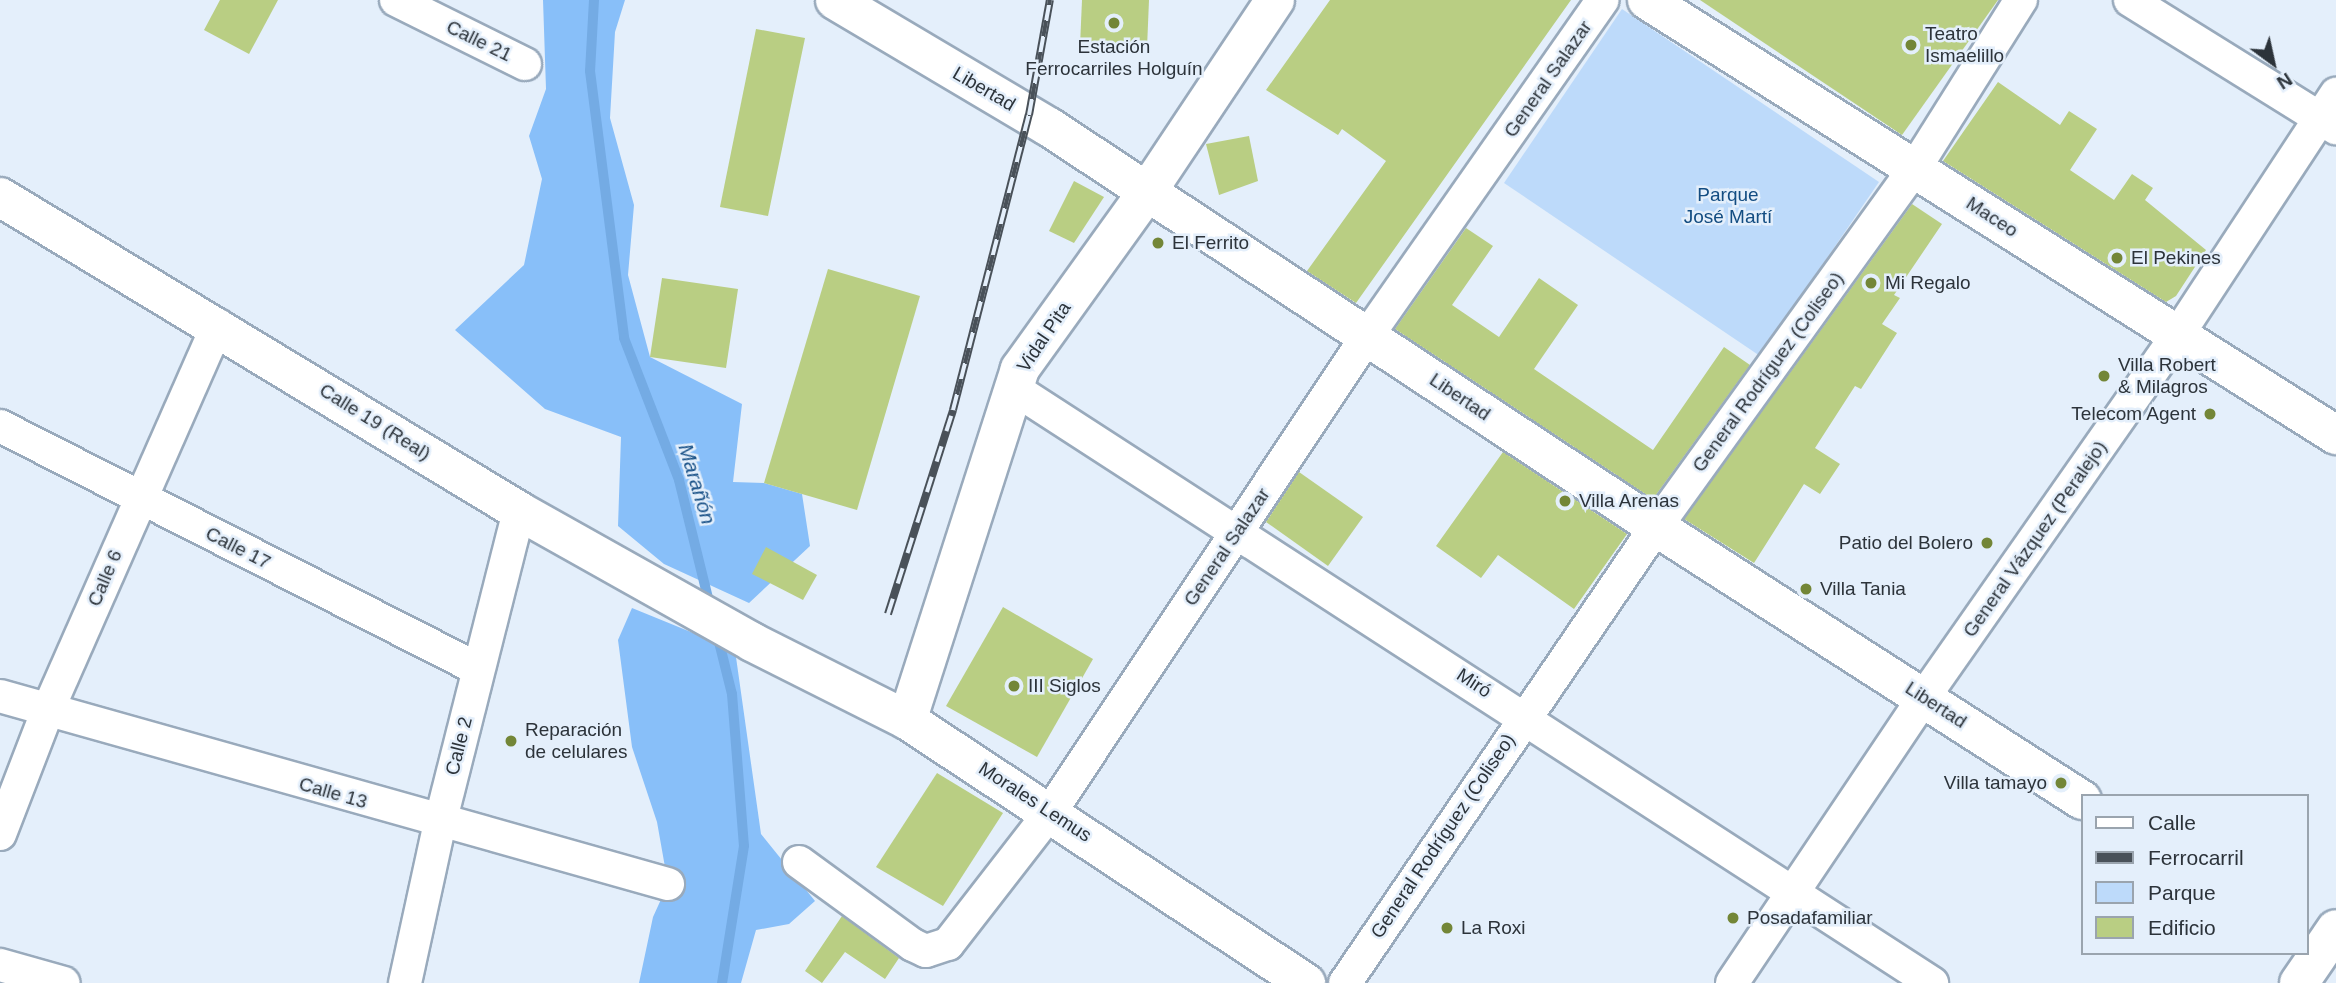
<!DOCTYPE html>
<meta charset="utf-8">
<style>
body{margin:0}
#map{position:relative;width:2336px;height:983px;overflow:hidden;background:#e4effb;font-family:Helvetica,sans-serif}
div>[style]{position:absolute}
.green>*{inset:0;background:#bddafa}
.forest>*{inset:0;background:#88bff9}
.stream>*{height:10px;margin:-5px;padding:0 5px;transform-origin:5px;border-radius:5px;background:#74abe4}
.building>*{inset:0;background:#b9ce83}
.roads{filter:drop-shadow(2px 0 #99aabc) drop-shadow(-2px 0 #99aabc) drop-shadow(0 2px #99aabc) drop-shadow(0 -2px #99aabc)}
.street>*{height:32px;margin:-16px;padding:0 16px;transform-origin:16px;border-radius:16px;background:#fff}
.secondary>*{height:38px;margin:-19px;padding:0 19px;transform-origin:19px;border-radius:19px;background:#fff}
.primary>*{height:38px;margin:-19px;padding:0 19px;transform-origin:19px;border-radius:19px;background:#fff}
.rail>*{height:8px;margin-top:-4px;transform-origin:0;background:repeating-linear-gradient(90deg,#e4effb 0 16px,#495159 0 32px);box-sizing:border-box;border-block:2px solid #495159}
.dots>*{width:19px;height:19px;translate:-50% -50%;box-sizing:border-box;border:4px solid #e4effb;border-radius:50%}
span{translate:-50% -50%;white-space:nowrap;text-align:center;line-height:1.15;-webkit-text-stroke:5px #e4effb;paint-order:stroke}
.poi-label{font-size:19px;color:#2c333a}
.left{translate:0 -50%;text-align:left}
.right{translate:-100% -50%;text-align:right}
.street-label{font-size:19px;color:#2c333a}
.park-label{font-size:19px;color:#134d82}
.water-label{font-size:21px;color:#1a5288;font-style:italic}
.legend{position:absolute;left:2081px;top:794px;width:228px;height:161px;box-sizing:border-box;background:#e4effb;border:2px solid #9aa4ae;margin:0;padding:9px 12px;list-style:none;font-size:21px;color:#2c333a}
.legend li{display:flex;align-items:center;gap:14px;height:35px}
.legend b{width:35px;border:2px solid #9aa4ae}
.north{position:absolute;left:2238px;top:28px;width:70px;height:70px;-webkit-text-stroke:5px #e4effb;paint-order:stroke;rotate:147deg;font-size:19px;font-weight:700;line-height:28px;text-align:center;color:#2c333a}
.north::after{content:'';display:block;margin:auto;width:24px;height:32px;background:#2c333a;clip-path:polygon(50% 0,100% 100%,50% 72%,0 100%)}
</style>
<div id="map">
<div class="green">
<i style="clip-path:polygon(1622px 9px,1879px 182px,1760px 356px,1504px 183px)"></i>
</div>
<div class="forest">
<i style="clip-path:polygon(543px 0,625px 0,615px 32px,610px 118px,634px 205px,628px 275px,650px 357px,742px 404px,733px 482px,764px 483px,802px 494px,810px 546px,749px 603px,664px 564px,618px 526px,621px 437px,545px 409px,455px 330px,524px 265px,542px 179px,529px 136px,546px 89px)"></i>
<i style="clip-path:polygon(632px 608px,735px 650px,761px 834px,815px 901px,789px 924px,756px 930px,741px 983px,639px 983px,653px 917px,668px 884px,657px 822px,632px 747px,618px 640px)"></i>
</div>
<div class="stream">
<i style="left:594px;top:0;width:71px;rotate:93.2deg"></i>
<i style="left:590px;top:71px;width:269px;rotate:82.7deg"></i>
<i style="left:624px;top:338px;width:152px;rotate:68.8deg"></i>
<i style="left:679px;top:480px;width:130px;rotate:76.2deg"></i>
<i style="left:717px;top:634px;width:62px;rotate:76deg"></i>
<i style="left:732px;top:694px;width:152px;rotate:85.5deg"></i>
<i style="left:744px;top:846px;width:139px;rotate:99.1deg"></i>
</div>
<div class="building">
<i style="clip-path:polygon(220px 0,278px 0,249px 54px,204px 30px)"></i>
<i style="clip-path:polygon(1082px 0,1149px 0,1147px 48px,1080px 46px)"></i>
<i style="clip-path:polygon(1330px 0,1571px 0,1356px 303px,1307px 271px,1386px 161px,1342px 129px,1338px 135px,1266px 90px)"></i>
<i style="clip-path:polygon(1700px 0,1998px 0,1902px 135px)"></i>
<i style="clip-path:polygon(756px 29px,805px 38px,768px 216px,720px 207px)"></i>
<i style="clip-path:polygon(1998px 82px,2060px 125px,2069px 111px,2097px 129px,2070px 170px,2114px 200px,2132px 174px,2153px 188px,2145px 200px,2206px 250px,2176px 296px,2166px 302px,1943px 161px)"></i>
<i style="clip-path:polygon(1249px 136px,1258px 181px,1219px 195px,1206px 144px)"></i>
<i style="clip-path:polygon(1074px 181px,1104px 197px,1074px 243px,1049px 231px)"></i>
<i style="clip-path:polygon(1912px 204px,1942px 224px,1894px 295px,1900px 298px,1882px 324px,1897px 333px,1861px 389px,1855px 386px,1815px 448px,1840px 464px,1820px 494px,1804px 484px,1754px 563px,1684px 519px)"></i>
<i style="clip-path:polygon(1466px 228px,1493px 246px,1452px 305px,1499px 337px,1539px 278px,1578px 305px,1534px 369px,1653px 450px,1724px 347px,1750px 365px,1653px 499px,1395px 329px)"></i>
<i style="clip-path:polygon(828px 269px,920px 296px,857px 510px,764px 483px)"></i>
<i style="clip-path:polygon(662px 278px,738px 289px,726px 368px,650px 357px)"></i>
<i style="clip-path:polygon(1503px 452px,1627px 534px,1574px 609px,1498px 555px,1481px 578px,1436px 546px)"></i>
<i style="clip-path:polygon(1299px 472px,1363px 517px,1328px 566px,1266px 522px)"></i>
<i style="clip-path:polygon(766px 547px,817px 575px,803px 600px,752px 574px)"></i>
<i style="clip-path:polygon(1003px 607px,1093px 659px,1037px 757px,946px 706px)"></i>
<i style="clip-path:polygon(937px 773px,1003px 813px,943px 906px,876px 867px)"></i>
<i style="clip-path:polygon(842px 916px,899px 958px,885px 979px,845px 952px,822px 983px,805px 971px)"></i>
</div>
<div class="roads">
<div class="street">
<i style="left:396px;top:0;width:144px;rotate:26.4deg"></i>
<i style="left:2130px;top:0;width:243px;rotate:31.9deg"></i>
<i style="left:1013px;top:388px;width:1095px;rotate:32.92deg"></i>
<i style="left:0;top:426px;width:536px;rotate:26.95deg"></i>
<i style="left:0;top:696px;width:694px;rotate:15.72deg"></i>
<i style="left:0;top:834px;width:131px;rotate:-68.9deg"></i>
<i style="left:47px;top:712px;width:423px;rotate:-66.2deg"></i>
<i style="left:799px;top:862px;width:141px;rotate:36.1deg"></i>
<i style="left:913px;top:945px;width:14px;rotate:25deg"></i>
<i style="left:926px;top:951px;width:23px;rotate:-18deg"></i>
<i style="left:948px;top:944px;width:168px;rotate:-52.2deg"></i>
<i style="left:1051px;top:811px;width:572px;rotate:-56.34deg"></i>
<i style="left:1368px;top:335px;width:409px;rotate:-55deg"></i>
<i style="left:0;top:965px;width:66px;rotate:15.7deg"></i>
<i style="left:405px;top:983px;width:164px;rotate:-77.7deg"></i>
<i style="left:440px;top:823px;width:322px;rotate:-75.8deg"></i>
<i style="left:1345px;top:983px;width:552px;rotate:-55.71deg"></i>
<i style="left:1656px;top:527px;width:443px;rotate:-54.2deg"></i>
<i style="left:1915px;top:168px;width:199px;rotate:-57.8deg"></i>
<i style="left:1732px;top:983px;width:344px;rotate:-56.1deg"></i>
<i style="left:1924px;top:697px;width:441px;rotate:-55deg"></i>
<i style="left:2177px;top:336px;width:290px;rotate:-56.7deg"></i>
</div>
<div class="secondary">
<i style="left:835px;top:0;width:249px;rotate:30.7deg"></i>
<i style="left:1049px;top:127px;width:727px;rotate:33.38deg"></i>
<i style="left:1656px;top:527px;width:506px;rotate:32.65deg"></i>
<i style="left:0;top:197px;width:607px;rotate:31.17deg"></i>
<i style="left:519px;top:511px;width:267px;rotate:29.3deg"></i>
<i style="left:752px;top:642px;width:174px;rotate:26.7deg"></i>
<i style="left:2299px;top:983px;width:65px;rotate:-55.6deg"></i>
</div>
<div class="primary">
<i style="left:1275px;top:0;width:231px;rotate:123.7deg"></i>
<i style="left:1147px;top:192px;width:218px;rotate:125.7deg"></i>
<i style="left:1020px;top:369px;width:369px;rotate:107.8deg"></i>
<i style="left:907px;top:720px;width:478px;rotate:33.4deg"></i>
<i style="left:1647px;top:0;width:815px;rotate:32.27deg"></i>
</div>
</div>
<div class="rail">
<i style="left:888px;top:614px;width:214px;rotate:-72.3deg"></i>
<i style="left:953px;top:410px;width:305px;rotate:-75.6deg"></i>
<i style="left:1029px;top:115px;width:117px;rotate:-79.7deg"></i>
</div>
<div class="dots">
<i style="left:1114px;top:23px;background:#738637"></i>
<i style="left:1911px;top:45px;background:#738637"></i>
<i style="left:1158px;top:243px;background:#738637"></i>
<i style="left:2117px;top:258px;background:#738637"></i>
<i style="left:1871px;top:283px;background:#738637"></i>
<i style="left:2104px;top:376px;background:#738637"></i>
<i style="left:2210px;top:414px;background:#738637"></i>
<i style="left:1565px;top:501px;background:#738637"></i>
<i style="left:1987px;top:543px;background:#738637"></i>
<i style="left:1806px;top:589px;background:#738637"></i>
<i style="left:1014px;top:686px;background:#738637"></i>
<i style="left:511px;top:741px;background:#738637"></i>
<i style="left:2061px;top:783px;background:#738637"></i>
<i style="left:1733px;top:918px;background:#738637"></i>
<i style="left:1447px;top:928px;background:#738637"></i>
</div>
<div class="poi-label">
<span class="left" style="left:1925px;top:45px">Teatro<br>Ismaelillo</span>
<span style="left:1114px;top:58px">Estación<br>Ferrocarriles Holguín</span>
<span class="left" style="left:1172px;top:243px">El Ferrito</span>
<span class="left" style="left:2131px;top:258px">El Pekines</span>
<span class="left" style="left:1885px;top:283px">Mi Regalo</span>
<span class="left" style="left:2118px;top:376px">Villa Robert<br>&amp; Milagros</span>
<span class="right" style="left:2196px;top:414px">Telecom Agent</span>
<span class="left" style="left:1579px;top:501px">Villa Arenas</span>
<span class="right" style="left:1973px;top:543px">Patio del Bolero</span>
<span class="left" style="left:1820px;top:589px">Villa Tania</span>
<span class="left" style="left:1028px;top:686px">III Siglos</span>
<span class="left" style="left:525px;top:741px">Reparación<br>de celulares</span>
<span class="right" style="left:2047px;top:783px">Villa tamayo</span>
<span class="left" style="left:1747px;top:918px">Posadafamiliar</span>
<span class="left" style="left:1461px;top:928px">La Roxi</span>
</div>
<div class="street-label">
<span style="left:479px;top:41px;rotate:26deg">Calle 21</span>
<span style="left:1548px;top:79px;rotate:-55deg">General Salazar</span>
<span style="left:984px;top:89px;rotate:30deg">Libertad</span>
<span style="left:1992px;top:217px;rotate:33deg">Maceo</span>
<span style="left:1044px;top:337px;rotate:-56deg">Vidal Pita</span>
<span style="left:1768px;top:372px;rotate:-54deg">General Rodríguez (Coliseo)</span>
<span style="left:1460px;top:397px;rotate:34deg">Libertad</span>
<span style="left:375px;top:422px;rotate:32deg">Calle 19 (Real)</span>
<span style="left:2035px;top:539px;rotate:-55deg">General Vázquez (Peralejo)</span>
<span style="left:1227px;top:547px;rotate:-56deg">General Salazar</span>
<span style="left:238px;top:548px;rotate:27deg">Calle 17</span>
<span style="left:105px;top:578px;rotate:-67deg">Calle 6</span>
<span style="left:1474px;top:683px;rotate:33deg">Miró</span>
<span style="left:1936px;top:705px;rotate:33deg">Libertad</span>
<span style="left:459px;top:746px;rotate:-76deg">Calle 2</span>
<span style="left:333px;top:793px;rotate:16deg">Calle 13</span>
<span style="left:1035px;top:802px;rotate:33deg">Morales Lemus</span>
<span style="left:1443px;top:836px;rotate:-56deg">General Rodríguez (Coliseo)</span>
</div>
<div class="park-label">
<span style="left:1728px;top:206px">Parque<br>José Martí</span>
</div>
<div class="water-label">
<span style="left:697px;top:484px;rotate:73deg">Marañón</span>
</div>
<ul class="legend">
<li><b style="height:9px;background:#fff"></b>Calle</li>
<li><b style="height:9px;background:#495159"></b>Ferrocarril</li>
<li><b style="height:19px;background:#bddafa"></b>Parque</li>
<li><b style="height:19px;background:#b9ce83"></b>Edificio</li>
</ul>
<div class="north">N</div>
</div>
